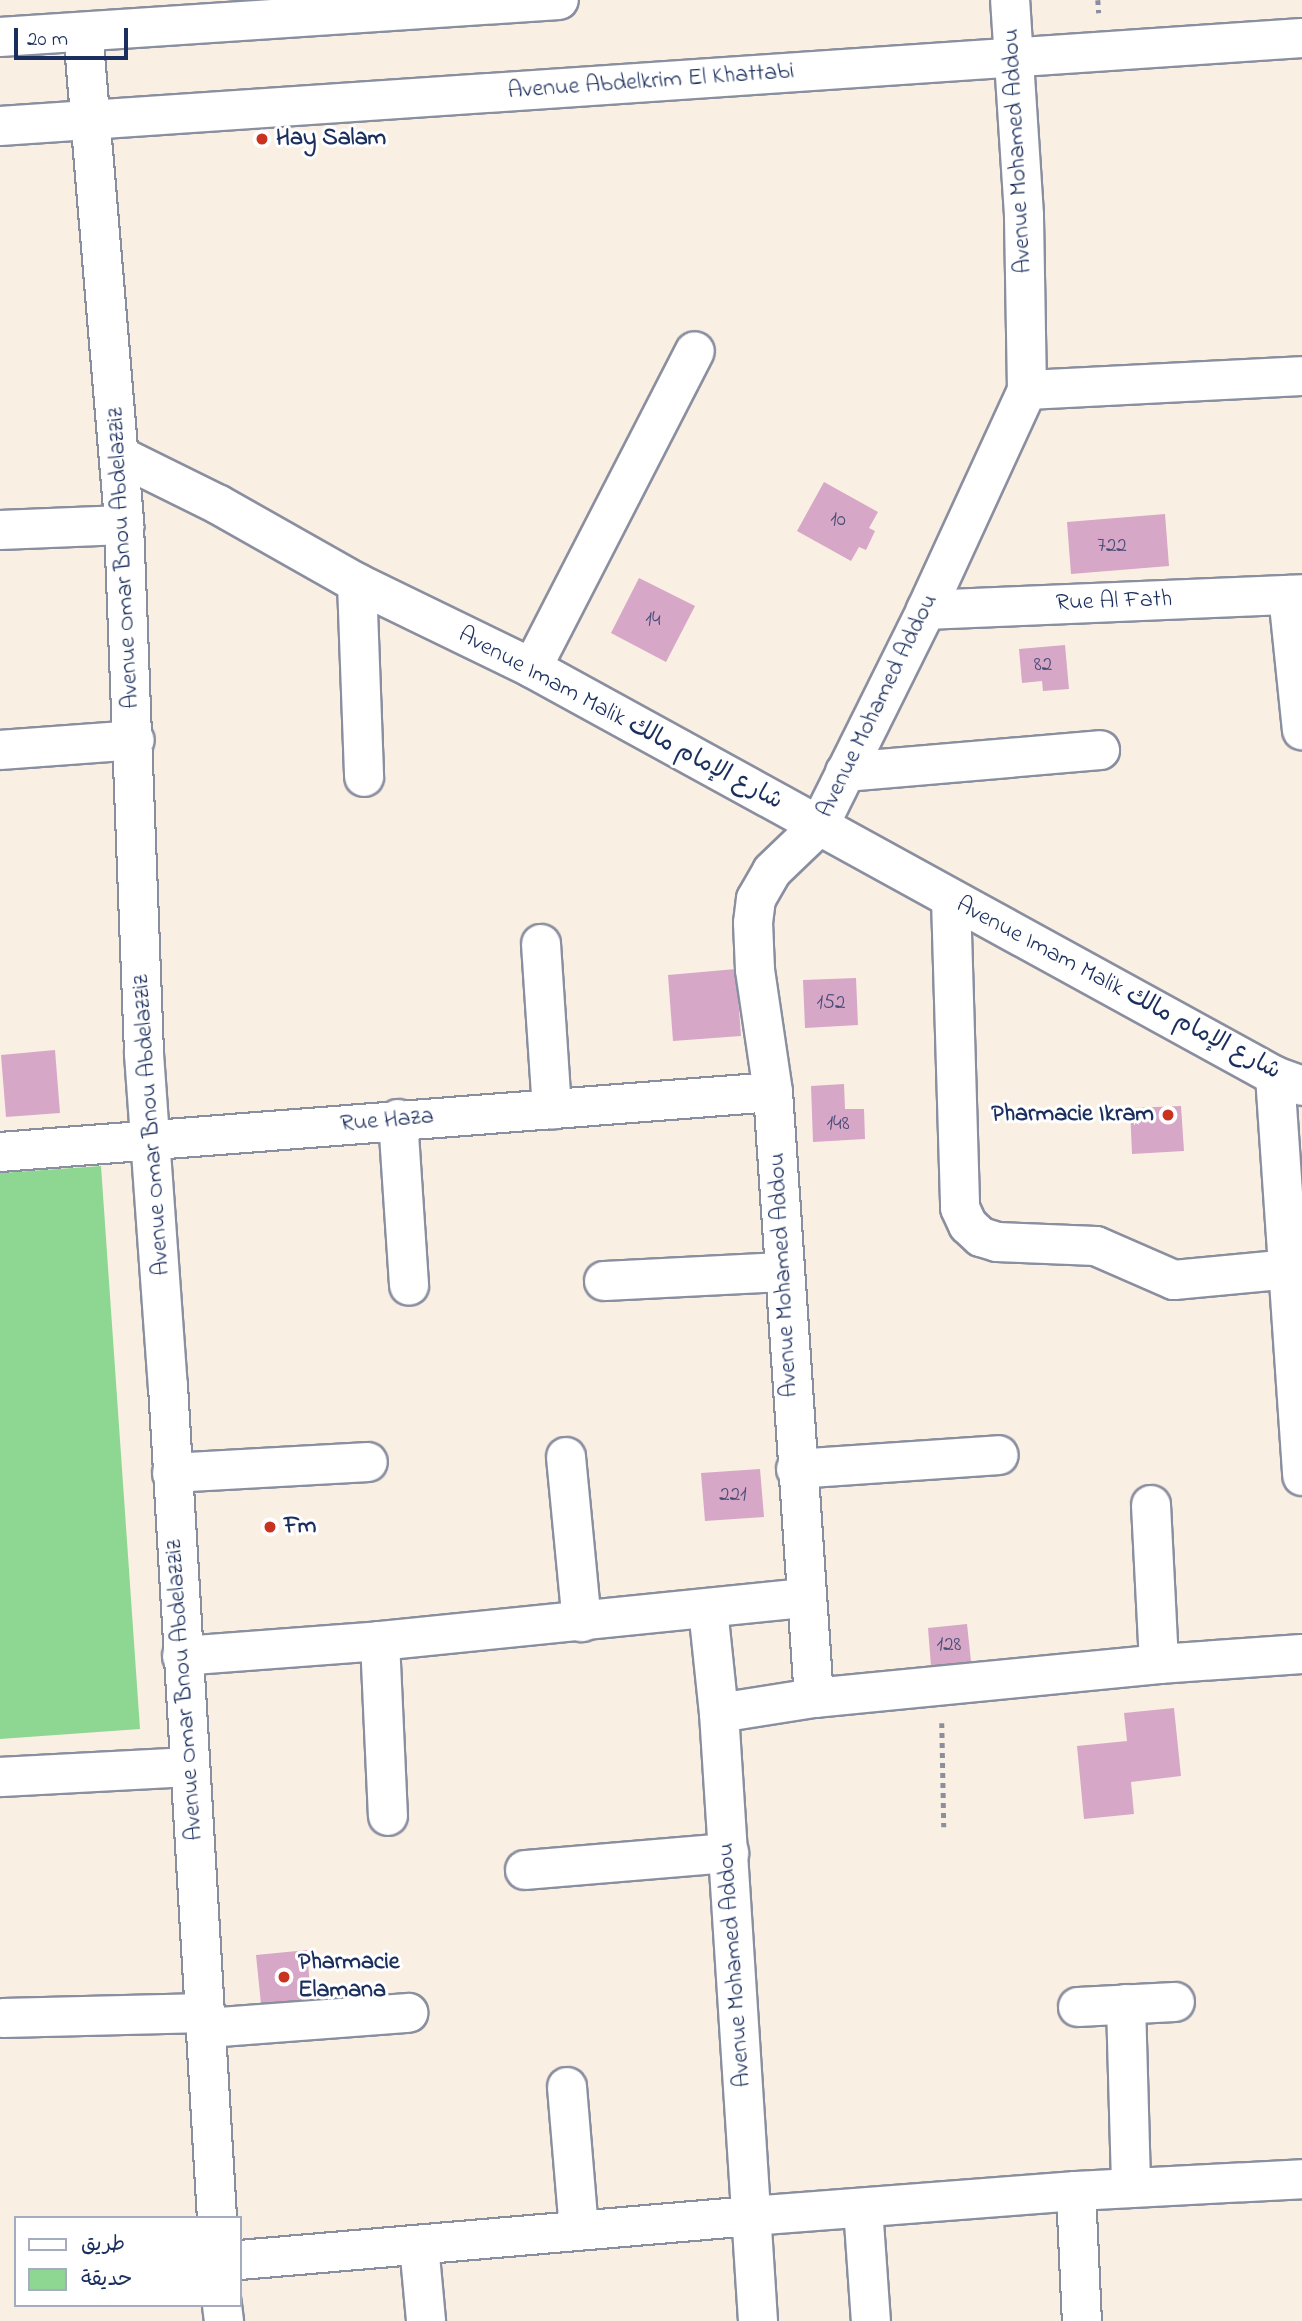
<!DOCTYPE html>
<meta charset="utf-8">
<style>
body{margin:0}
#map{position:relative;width:1302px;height:2321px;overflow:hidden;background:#faefe3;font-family:"Indie Flower","Playpen Sans Arabic",sans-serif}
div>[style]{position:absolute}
.green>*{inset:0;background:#8ed793}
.building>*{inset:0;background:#d7a7c7}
.path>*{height:4.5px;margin-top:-2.25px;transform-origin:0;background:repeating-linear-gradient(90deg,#8a8fa0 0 5px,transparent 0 10px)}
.roads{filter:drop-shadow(2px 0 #8a8fa0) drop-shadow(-2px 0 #8a8fa0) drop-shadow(0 2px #8a8fa0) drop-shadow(0 -2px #8a8fa0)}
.minor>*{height:38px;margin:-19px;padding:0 19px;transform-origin:19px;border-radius:19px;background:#fff}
.dots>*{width:19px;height:19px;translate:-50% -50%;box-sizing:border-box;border:4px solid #fff;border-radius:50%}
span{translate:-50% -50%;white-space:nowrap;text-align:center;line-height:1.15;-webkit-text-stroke:6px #fff;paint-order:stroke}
.number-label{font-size:21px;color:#4a4d78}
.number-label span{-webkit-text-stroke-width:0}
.street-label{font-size:24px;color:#1b2f5e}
.poi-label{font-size:24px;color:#1b2f5e;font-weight:700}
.left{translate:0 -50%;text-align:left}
.right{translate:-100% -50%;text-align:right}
.legend{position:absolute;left:14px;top:2216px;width:228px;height:91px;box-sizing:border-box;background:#fff;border:2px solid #a4acbf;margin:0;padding:9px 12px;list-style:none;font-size:21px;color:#1b2f5e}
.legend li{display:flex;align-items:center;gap:14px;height:35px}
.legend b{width:35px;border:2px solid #a4acbf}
.scale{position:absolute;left:14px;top:28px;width:114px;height:32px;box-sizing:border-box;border:4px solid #1b2f5e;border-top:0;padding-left:9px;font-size:21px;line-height:24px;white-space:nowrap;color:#1b2f5e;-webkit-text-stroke:5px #fff;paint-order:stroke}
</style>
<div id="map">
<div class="green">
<i style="clip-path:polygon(101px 1166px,140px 1729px,0 1739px,0 1173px)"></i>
</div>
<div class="building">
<i style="clip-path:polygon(824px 482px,878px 512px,869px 528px,875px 531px,866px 550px,859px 547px,851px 561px,797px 531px)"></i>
<i style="clip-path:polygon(1165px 514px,1169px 566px,1071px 574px,1067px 522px)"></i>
<i style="clip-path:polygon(639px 578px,695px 606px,666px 662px,611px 633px)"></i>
<i style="clip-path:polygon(1065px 645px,1069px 689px,1043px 691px,1042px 681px,1022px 683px,1019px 649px)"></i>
<i style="clip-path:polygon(736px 969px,741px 1036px,673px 1041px,668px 975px)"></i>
<i style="clip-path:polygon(856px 978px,858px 1025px,805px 1028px,803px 980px)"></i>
<i style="clip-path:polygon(55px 1050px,60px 1113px,6px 1117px,1px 1055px)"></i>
<i style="clip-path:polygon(844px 1084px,845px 1109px,864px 1109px,865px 1139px,813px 1142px,811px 1086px)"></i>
<i style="clip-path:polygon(1181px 1106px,1184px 1151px,1132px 1154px,1130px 1108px)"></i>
<i style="clip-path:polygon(760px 1469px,764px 1517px,705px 1521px,701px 1473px)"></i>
<i style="clip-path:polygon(967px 1624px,971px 1662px,931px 1666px,928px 1628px)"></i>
<i style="clip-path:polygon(1174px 1708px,1181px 1776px,1131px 1782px,1134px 1814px,1084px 1819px,1077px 1746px,1127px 1741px,1124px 1713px)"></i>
<i style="clip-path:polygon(307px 1950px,311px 1999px,261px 2004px,256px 1955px)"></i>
</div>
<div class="path">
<i style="left:1098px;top:0;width:13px;rotate:86deg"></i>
<i style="left:942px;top:1723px;width:104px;rotate:88.9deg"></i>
</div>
<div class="roads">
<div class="minor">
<i style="left:83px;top:32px;width:495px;rotate:85.2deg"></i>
<i style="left:124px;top:525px;width:529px;rotate:87.83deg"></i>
<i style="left:144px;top:1054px;width:333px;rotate:85.9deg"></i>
<i style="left:168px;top:1386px;width:833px;rotate:86.63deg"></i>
<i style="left:0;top:37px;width:560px;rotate:-3.79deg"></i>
<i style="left:0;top:126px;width:1305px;rotate:-3.87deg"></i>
<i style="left:1027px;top:390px;width:275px;rotate:-2.9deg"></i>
<i style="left:120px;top:456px;width:110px;rotate:26.3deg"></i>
<i style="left:219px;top:505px;width:159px;rotate:29.5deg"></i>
<i style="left:357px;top:583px;width:195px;rotate:25.9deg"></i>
<i style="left:532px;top:668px;width:848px;rotate:28.77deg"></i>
<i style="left:1275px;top:1076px;width:29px;rotate:20deg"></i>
<i style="left:0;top:530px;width:124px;rotate:-2.3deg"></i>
<i style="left:357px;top:583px;width:194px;rotate:87.9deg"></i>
<i style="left:1288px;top:595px;width:136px;rotate:84.1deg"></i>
<i style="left:926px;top:610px;width:376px;rotate:-2.4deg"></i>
<i style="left:532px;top:668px;width:356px;rotate:-62.8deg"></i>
<i style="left:0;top:750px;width:135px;rotate:-4.2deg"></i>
<i style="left:845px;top:772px;width:256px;rotate:-4.9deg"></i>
<i style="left:951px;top:899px;width:309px;rotate:88.3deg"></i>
<i style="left:960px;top:1208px;width:19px;rotate:65deg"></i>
<i style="left:968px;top:1225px;width:18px;rotate:43deg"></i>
<i style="left:981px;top:1237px;width:17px;rotate:17deg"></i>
<i style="left:997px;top:1242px;width:99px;rotate:2.3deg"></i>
<i style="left:1096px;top:1246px;width:85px;rotate:23.6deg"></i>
<i style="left:1174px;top:1280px;width:117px;rotate:-5.4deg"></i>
<i style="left:541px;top:944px;width:166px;rotate:86.2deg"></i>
<i style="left:1275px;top:1076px;width:401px;rotate:86.1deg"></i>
<i style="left:398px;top:1119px;width:167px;rotate:86.2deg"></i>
<i style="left:0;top:1152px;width:775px;rotate:-4.44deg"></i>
<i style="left:604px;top:1281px;width:179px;rotate:-2.9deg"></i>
<i style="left:566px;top:1457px;width:166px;rotate:84.5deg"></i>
<i style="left:796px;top:1469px;width:203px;rotate:-3.9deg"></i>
<i style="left:172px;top:1473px;width:196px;rotate:-3.2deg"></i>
<i style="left:1151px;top:1505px;width:159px;rotate:87.1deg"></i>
<i style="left:708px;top:1609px;width:105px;rotate:84deg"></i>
<i style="left:719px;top:1713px;width:609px;rotate:86.33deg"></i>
<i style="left:380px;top:1641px;width:175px;rotate:87.4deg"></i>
<i style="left:182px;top:1656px;width:199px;rotate:-4.3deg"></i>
<i style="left:380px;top:1641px;width:428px;rotate:-5.8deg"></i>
<i style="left:814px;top:1698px;width:607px;rotate:-93.87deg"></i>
<i style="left:773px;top:1092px;width:123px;rotate:-98.4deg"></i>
<i style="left:755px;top:970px;width:47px;rotate:-92.4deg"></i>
<i style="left:753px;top:923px;width:24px;rotate:-83deg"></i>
<i style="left:756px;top:899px;width:32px;rotate:-60deg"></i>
<i style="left:772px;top:871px;width:65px;rotate:-43.8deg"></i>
<i style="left:819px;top:826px;width:241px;rotate:-63.6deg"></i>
<i style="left:926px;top:610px;width:242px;rotate:-65.3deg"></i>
<i style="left:1027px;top:390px;width:175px;rotate:-91deg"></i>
<i style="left:1024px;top:215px;width:215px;rotate:-93.7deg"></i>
<i style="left:719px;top:1713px;width:96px;rotate:-9deg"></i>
<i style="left:814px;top:1698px;width:347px;rotate:-5.6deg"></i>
<i style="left:1159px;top:1664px;width:143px;rotate:-4deg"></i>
<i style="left:0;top:1777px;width:190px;rotate:-3deg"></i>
<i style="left:525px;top:1870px;width:205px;rotate:-4.8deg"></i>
<i style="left:1126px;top:2004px;width:184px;rotate:88.4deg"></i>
<i style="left:1078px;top:2007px;width:97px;rotate:-3deg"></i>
<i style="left:3px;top:2018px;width:203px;rotate:-1.4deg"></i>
<i style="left:207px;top:2028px;width:202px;rotate:-4.3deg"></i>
<i style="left:567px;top:2087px;width:144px;rotate:85.2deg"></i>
<i style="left:1076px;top:2191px;width:130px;rotate:87.4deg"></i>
<i style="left:863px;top:2208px;width:113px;rotate:86deg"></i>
<i style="left:419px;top:2245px;width:76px;rotate:84.7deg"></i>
<i style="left:240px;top:2260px;width:513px;rotate:-4.92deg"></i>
<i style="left:751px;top:2216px;width:326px;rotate:-4.4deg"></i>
<i style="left:1076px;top:2191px;width:226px;rotate:-3deg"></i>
<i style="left:222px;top:2305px;width:16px;rotate:83deg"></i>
</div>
</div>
<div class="dots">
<i style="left:262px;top:139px;background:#c8321e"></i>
<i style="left:1168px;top:1115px;background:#c8321e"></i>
<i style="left:270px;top:1527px;background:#c8321e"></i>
<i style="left:284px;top:1977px;background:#c8321e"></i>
</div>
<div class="number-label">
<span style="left:838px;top:520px">10</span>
<span style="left:1112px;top:546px">722</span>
<span style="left:653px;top:620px">14</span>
<span style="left:1043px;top:665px">82</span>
<span style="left:831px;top:1003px">152</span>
<span style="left:838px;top:1124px">148</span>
<span style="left:733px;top:1495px">221</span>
<span style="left:949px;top:1645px">128</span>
</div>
<div class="street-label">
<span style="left:651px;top:82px;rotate:-4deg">Avenue Abdelkrim El Khattabi</span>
<span style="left:1018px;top:151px;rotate:-93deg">Avenue Mohamed Addou</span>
<span style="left:124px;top:558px;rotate:-93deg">Avenue Omar Bnou Abdelazziz</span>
<span style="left:1114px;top:602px;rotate:-2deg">Rue Al Fath</span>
<span style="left:878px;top:706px;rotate:-64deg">Avenue Mohamed Addou</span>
<span style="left:620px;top:719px;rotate:28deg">Avenue Imam Malik شارع الإمام مالك</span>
<span style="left:1118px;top:989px;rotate:28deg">Avenue Imam Malik شارع الإمام مالك</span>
<span style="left:387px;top:1121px;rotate:-5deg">Rue Haza</span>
<span style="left:152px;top:1125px;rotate:-94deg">Avenue Omar Bnou Abdelazziz</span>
<span style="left:784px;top:1275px;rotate:-93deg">Avenue Mohamed Addou</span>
<span style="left:185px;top:1690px;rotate:-94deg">Avenue Omar Bnou Abdelazziz</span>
<span style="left:735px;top:1965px;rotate:-94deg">Avenue Mohamed Addou</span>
</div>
<div class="poi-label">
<span class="left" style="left:276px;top:139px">Hay Salam</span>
<span class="right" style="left:1154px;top:1115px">Pharmacie Ikram</span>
<span class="left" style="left:284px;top:1527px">Fm</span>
<span class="left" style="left:298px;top:1977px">Pharmacie<br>Elamana</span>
</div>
<ul class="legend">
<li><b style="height:9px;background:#fff"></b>طريق</li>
<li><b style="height:19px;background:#8ed793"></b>حديقة</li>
</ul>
<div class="scale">20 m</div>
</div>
